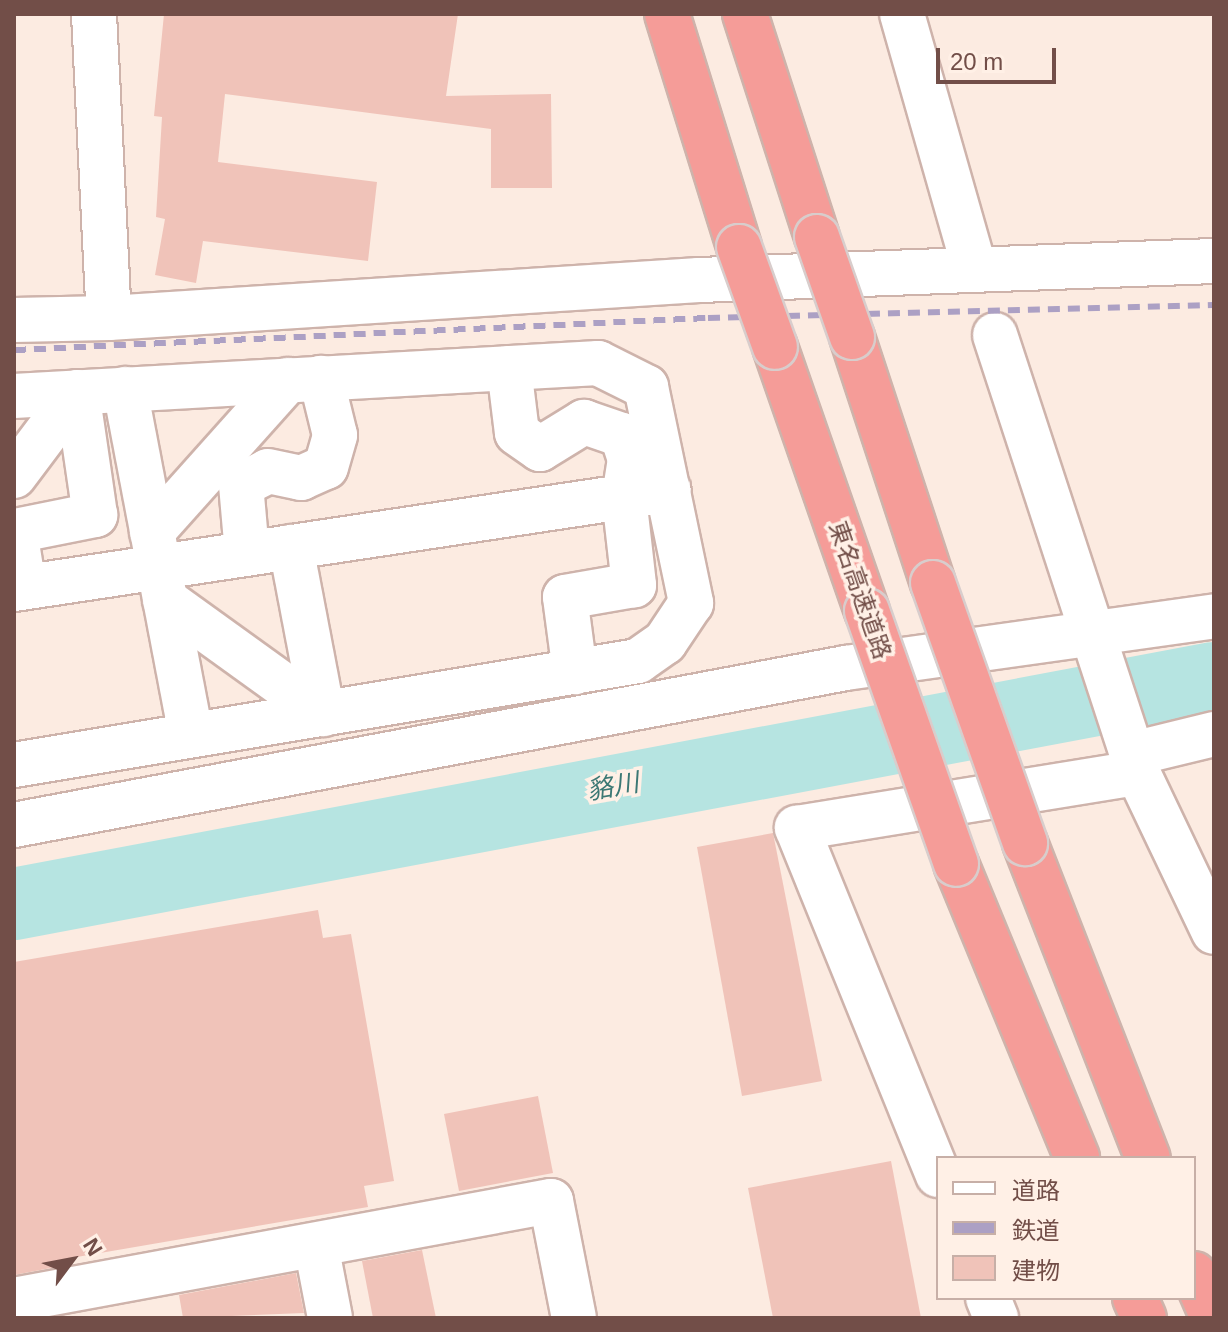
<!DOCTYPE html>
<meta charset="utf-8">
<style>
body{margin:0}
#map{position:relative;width:1228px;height:1332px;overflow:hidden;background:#fcebe1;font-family:Helvetica,"Noto Sans JP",sans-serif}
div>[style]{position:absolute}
.river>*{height:72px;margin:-36px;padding:0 36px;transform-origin:36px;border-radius:36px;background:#b6e4e1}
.building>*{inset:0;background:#f0c3b9}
.roads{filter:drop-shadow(2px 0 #ceb3ab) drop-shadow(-2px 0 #ceb3ab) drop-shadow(0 2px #ceb3ab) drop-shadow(0 -2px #ceb3ab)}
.minor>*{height:44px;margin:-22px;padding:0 22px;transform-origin:22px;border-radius:22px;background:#fff}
.highway>*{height:44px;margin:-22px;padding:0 22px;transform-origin:22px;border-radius:22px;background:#f59c98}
.rail>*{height:6px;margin-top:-3px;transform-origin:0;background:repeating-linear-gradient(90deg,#aca0c4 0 12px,transparent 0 20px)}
.bridges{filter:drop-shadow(2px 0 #d8cdcc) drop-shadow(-2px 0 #d8cdcc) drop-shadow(0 2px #d8cdcc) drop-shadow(0 -2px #d8cdcc)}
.highway-bridge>*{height:44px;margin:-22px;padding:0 22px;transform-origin:22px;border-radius:22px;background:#f59c98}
span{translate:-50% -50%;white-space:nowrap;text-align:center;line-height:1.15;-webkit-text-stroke:7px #fff0e6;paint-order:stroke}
.street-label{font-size:24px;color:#724e48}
.water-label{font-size:26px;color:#3c7874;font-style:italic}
.frame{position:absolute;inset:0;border:16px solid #724e48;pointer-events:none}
.legend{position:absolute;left:936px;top:1156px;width:260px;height:144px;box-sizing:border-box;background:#fff0e6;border:2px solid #c7afa7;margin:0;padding:10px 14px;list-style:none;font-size:24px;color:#724e48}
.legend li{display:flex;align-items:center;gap:16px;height:40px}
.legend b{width:40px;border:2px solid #c7afa7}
.north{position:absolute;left:32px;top:1220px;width:80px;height:80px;-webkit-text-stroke:6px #fff0e6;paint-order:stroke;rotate:58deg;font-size:22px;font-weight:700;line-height:32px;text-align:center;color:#724e48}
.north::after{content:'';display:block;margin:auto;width:28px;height:36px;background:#724e48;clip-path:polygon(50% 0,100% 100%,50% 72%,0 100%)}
.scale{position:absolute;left:936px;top:48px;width:120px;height:36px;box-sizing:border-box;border:4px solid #724e48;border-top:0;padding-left:10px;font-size:24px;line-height:28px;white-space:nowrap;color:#724e48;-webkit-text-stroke:6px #fff0e6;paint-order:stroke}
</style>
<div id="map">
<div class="river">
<i style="left:14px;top:904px;width:1221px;rotate:-10.67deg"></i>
</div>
<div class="building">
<i style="clip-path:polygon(164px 14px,458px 14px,446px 96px,551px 94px,552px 188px,491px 188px,491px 129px,225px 94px,218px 162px,377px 182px,368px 261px,203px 241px,196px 283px,155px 275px,165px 219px,156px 217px,162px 117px,154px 116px)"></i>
<i style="clip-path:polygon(773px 833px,822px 1081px,742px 1096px,697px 847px)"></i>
<i style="clip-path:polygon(318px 910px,323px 938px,351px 934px,394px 1181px,364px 1186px,368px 1207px,71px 1258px,72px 1264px,14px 1275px,14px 962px)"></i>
<i style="clip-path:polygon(538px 1096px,553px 1173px,459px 1191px,444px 1114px)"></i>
<i style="clip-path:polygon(891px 1161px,921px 1318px,773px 1318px,748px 1188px)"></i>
<i style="clip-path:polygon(422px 1250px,436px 1318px,373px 1318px,362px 1261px)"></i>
<i style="clip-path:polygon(296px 1273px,304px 1313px,183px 1318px,179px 1295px)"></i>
</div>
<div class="roads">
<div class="minor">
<i style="left:94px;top:14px;width:304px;rotate:87.2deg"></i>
<i style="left:109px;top:318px;width:591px;rotate:-3.69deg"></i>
<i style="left:699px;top:280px;width:515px;rotate:-2.11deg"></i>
<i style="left:902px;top:14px;width:263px;rotate:74.1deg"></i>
<i style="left:14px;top:320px;width:95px;rotate:-1.2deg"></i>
<i style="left:995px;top:335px;width:461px;rotate:71.9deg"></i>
<i style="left:1138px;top:773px;width:176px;rotate:64.5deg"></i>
<i style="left:509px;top:368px;width:65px;rotate:83deg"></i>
<i style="left:517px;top:433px;width:28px;rotate:35deg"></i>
<i style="left:540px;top:449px;width:52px;rotate:-31.5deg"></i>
<i style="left:584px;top:422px;width:40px;rotate:18.9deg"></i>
<i style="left:622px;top:435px;width:25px;rotate:72deg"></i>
<i style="left:630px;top:459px;width:38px;rotate:99deg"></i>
<i style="left:624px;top:497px;width:89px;rotate:83.5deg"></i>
<i style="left:634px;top:585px;width:70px;rotate:170.1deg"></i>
<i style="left:565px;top:597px;width:76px;rotate:82.4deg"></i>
<i style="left:125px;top:389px;width:352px;rotate:79.2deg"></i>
<i style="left:14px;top:396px;width:585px;rotate:-3.23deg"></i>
<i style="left:598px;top:363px;width:54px;rotate:26.6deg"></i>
<i style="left:646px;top:387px;width:221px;rotate:78.2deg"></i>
<i style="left:691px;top:603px;width:47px;rotate:123.7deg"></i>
<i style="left:665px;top:642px;width:33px;rotate:145deg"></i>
<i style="left:638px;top:661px;width:633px;rotate:170.54deg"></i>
<i style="left:14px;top:476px;width:105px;rotate:-53.1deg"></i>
<i style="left:152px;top:532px;width:204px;rotate:-48.2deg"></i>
<i style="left:291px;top:547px;width:170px;rotate:79.2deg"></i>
<i style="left:247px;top:553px;width:68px;rotate:-95deg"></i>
<i style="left:241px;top:485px;width:30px;rotate:-27deg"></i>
<i style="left:268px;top:471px;width:34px;rotate:12deg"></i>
<i style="left:301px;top:478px;width:27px;rotate:-24deg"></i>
<i style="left:326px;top:467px;width:33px;rotate:-74deg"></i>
<i style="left:335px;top:435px;width:59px;rotate:-103.8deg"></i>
<i style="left:24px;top:587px;width:57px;rotate:-99.1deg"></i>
<i style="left:15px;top:531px;width:82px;rotate:-11.3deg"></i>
<i style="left:95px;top:515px;width:124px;rotate:-98.3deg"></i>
<i style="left:14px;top:589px;width:662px;rotate:-8.59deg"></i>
<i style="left:165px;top:600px;width:195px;rotate:35.8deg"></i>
<i style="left:1132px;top:754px;width:84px;rotate:-13.7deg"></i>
<i style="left:14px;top:825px;width:847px;rotate:-10.69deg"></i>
<i style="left:846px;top:668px;width:372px;rotate:-8deg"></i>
<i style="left:938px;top:1175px;width:375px;rotate:-112.1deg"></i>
<i style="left:797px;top:828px;width:345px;rotate:-9.2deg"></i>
<i style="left:316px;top:1245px;width:74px;rotate:79.1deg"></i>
<i style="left:988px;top:1298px;width:22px;rotate:68deg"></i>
<i style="left:14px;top:1300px;width:546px;rotate:-10.45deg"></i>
<i style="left:551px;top:1201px;width:119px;rotate:78.9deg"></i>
</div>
<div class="highway">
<i style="left:667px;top:14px;width:244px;rotate:72.8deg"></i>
<i style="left:745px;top:14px;width:234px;rotate:72.1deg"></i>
<i style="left:852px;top:337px;width:259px;rotate:71.8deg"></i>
<i style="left:775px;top:347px;width:280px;rotate:70.8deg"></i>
<i style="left:1025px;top:843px;width:338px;rotate:68.7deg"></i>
<i style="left:956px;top:864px;width:318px;rotate:67.6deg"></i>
<i style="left:1194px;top:1274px;width:48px;rotate:66.6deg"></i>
<i style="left:1135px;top:1298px;width:22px;rotate:66deg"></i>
</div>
</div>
<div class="rail">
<i style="left:14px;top:350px;width:695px;rotate:-2.64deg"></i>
<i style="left:708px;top:318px;width:506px;rotate:-1.47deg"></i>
</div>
<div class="bridges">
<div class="highway-bridge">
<i style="left:817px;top:237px;width:106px;rotate:70.7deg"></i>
<i style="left:739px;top:247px;width:106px;rotate:70.2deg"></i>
<i style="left:933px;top:583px;width:276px;rotate:70.5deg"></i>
<i style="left:867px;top:611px;width:268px;rotate:70.6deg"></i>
</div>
</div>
<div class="street-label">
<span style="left:860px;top:590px;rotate:71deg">東名高速道路</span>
</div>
<div class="water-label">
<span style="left:613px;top:787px;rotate:-10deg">貉川</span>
</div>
<div class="frame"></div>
<ul class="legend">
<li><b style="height:10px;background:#fff"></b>道路</li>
<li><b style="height:10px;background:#aca0c4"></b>鉄道</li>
<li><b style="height:22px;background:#f0c3b9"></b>建物</li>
</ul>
<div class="north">N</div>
<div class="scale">20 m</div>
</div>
